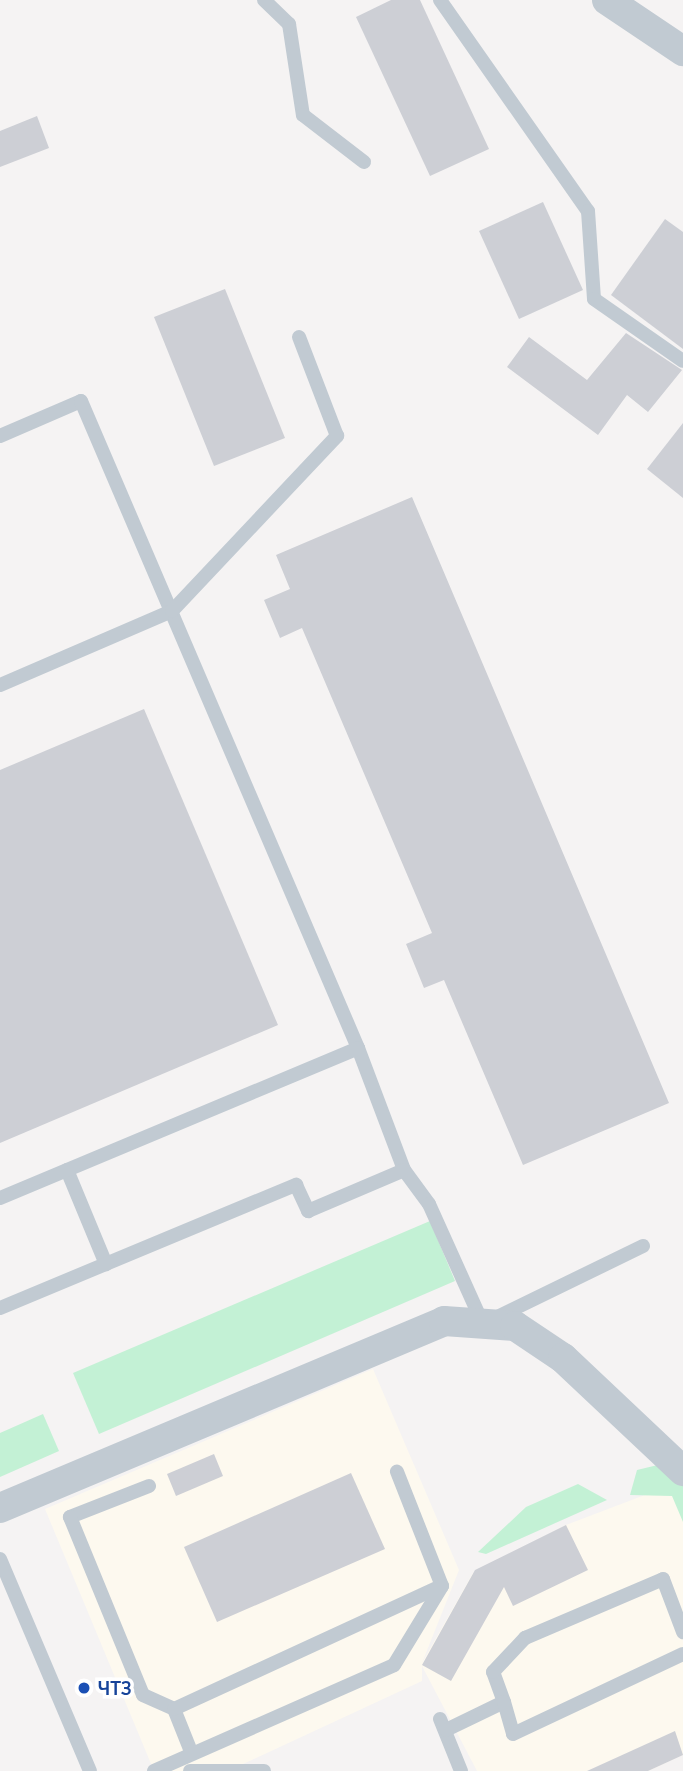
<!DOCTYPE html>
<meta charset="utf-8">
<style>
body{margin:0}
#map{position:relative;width:683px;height:1771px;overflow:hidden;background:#f5f3f3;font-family:Lato,sans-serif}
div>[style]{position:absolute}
.commercial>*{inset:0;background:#fdf9ef}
.green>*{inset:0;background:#c3f1d5}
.building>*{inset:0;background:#cdcfd5}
.service>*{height:14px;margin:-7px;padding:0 7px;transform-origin:7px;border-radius:7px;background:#c1cad2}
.minor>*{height:30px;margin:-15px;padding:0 15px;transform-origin:15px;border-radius:15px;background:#c1cad2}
.dots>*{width:19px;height:19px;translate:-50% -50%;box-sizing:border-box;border:4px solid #fff;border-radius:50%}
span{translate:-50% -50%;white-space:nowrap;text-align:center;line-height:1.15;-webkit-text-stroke:7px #fff;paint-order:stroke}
.transit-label{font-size:18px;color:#164399;font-weight:700}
.left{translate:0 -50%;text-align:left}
</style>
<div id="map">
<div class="commercial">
<i style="clip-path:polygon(373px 1369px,459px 1570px,422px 1663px,473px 1573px,566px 1525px,671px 1485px,683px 1512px,683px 1755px,648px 1771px,477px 1771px,422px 1666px,422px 1681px,228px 1771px,154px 1771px,45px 1509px)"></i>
</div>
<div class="green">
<i style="clip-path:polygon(430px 1221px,455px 1281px,99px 1434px,73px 1373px)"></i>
<i style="clip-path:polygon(43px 1414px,59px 1451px,0 1477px,0 1433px)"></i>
<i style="clip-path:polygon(666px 1463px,683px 1479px,683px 1522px,672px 1496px,630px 1495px,637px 1470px)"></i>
<i style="clip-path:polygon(578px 1484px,607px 1500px,486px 1554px,478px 1552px,526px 1507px)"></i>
</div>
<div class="building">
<i style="clip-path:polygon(391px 0,420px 0,489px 149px,430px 176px,356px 17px)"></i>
<i style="clip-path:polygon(37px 116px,49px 148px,0 167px,0 131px)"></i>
<i style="clip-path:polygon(543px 202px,583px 290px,519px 319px,479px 231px)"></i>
<i style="clip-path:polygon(665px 219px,683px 232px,683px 349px,611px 295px)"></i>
<i style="clip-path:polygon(225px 289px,285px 438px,214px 466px,154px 317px)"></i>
<i style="clip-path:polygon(626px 333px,682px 370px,648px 412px,627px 395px,598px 435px,507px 367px,529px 337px,587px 380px)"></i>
<i style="clip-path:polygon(683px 423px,683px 498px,647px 469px)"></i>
<i style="clip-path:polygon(412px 497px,669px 1103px,523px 1165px,444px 980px,424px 988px,406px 944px,432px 933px,302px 628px,280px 638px,264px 600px,290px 589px,276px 555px)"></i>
<i style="clip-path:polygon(144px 709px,278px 1025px,0 1143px,0 770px)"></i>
<i style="clip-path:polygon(214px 1454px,223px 1476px,176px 1496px,167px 1474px)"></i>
<i style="clip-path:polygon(351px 1473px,385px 1549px,217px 1622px,184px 1547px)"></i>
<i style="clip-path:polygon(566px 1525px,588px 1570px,513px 1606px,504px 1587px,451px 1681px,422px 1665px,475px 1570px)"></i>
<i style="clip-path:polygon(675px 1731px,683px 1755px,648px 1771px,587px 1771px)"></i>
</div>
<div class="service">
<i style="left:264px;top:0;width:35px;rotate:44deg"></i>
<i style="left:289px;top:24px;width:92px;rotate:81.3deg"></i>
<i style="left:303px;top:115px;width:77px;rotate:37.6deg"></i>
<i style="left:440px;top:0;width:258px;rotate:55deg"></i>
<i style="left:588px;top:211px;width:88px;rotate:86.1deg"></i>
<i style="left:594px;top:299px;width:108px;rotate:34.9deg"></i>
<i style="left:0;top:436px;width:88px;rotate:-23.4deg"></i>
<i style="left:81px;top:401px;width:704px;rotate:66.82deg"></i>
<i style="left:358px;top:1048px;width:130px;rotate:69.3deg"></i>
<i style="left:404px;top:1170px;width:42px;rotate:53.7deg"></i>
<i style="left:429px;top:1204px;width:132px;rotate:65.8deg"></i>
<i style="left:483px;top:1324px;width:178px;rotate:-26deg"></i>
<i style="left:0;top:685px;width:187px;rotate:-23.3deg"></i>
<i style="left:172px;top:611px;width:241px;rotate:-46.7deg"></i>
<i style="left:337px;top:436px;width:106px;rotate:-111deg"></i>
<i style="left:67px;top:1170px;width:102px;rotate:67.5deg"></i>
<i style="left:0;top:1198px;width:388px;rotate:-22.7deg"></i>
<i style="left:0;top:1308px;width:321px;rotate:-22.6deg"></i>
<i style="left:296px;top:1185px;width:29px;rotate:65deg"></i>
<i style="left:308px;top:1211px;width:104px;rotate:-23.1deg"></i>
<i style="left:149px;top:1486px;width:85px;rotate:158.6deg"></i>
<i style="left:70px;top:1517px;width:192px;rotate:67.7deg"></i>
<i style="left:143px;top:1695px;width:34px;rotate:24deg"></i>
<i style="left:174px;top:1709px;width:48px;rotate:68.2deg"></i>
<i style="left:0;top:1559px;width:230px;rotate:67deg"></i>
<i style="left:504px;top:1702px;width:32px;rotate:-110deg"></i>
<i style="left:493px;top:1672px;width:47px;rotate:-46.7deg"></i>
<i style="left:525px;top:1638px;width:150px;rotate:-23.1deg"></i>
<i style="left:663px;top:1579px;width:57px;rotate:69.3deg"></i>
<i style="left:174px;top:1709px;width:295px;rotate:-24.7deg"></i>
<i style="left:442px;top:1586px;width:123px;rotate:-111.5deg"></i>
<i style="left:440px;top:1719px;width:56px;rotate:68deg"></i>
<i style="left:446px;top:1730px;width:64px;rotate:-25.8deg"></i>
<i style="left:504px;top:1702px;width:33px;rotate:74deg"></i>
<i style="left:513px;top:1734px;width:188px;rotate:-25.2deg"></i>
<i style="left:154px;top:1771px;width:262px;rotate:-23.8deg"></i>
<i style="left:394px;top:1665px;width:92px;rotate:-58.7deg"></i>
<i style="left:190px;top:1771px;width:74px"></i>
</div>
<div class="minor">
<i style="left:607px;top:0;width:92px;rotate:33.9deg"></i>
<i style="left:0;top:1508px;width:482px;rotate:-22.8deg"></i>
<i style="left:444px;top:1321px;width:71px;rotate:4deg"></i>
<i style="left:515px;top:1326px;width:58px;rotate:33.7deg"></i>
<i style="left:563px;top:1358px;width:165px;rotate:43.3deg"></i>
</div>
<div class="dots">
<i style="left:84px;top:1688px;background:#1a4fb4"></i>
</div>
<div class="transit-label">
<span class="left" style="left:98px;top:1688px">ЧТЗ</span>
</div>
</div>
